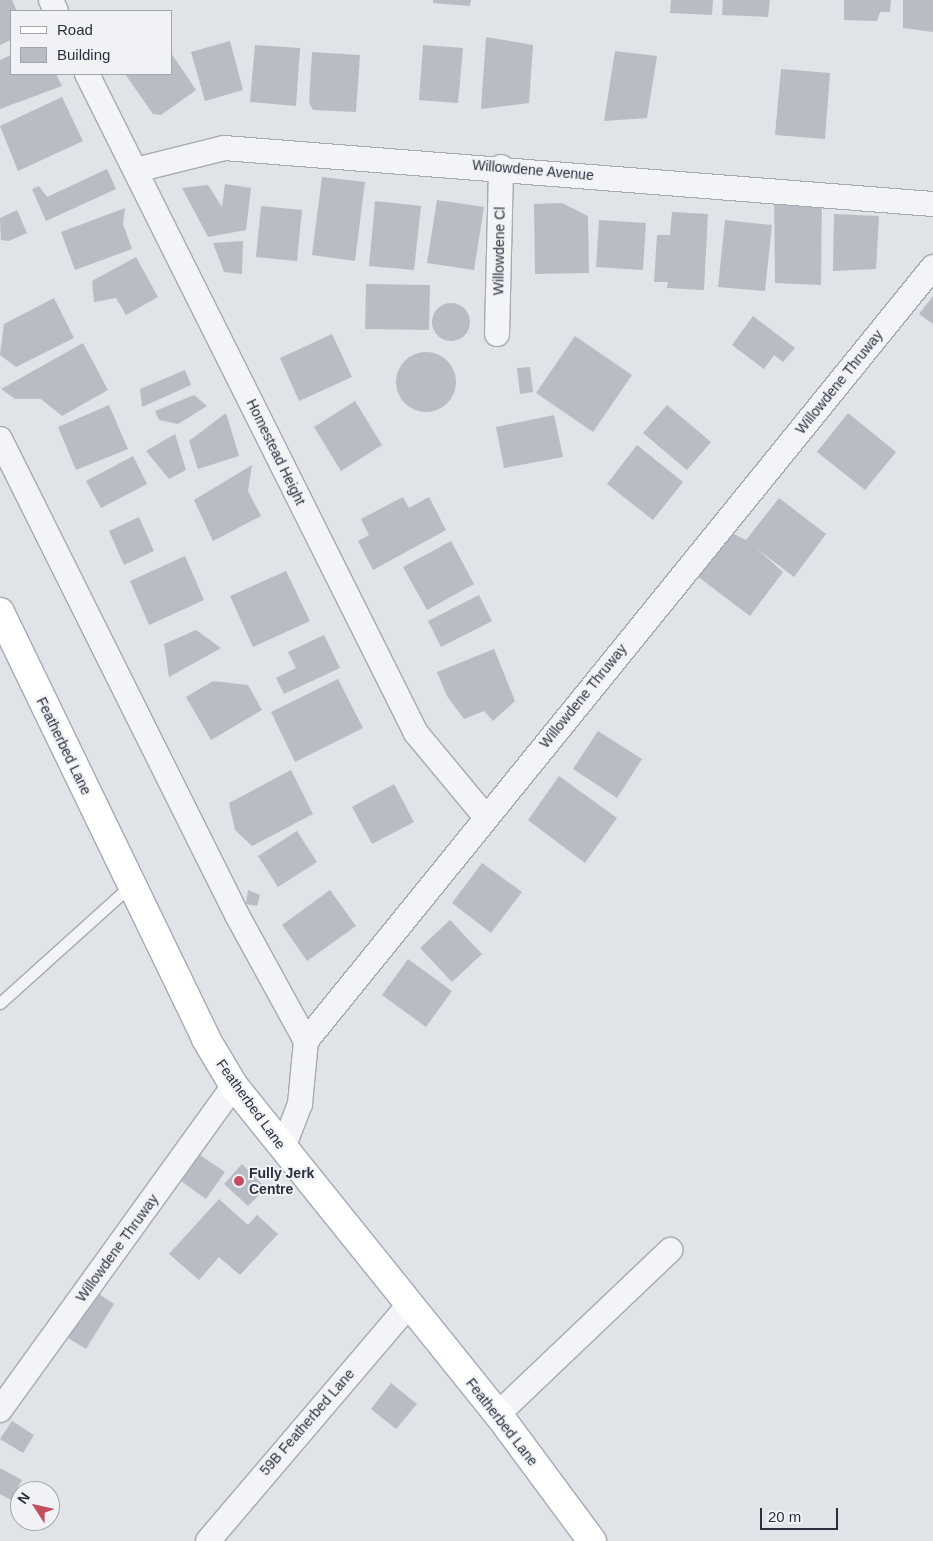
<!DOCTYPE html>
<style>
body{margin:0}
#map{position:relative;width:933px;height:1541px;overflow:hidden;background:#e0e3e8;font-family:Arial,sans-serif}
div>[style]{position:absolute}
.building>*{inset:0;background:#b8bcc5}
.round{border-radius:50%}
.roads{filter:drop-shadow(1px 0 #a6aab2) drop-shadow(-1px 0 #a6aab2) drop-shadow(0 1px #a6aab2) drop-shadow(0 -1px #a6aab2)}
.service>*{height:11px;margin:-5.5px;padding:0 5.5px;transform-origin:5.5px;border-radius:5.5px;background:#f3f4f7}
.minor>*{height:24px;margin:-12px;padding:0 12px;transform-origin:12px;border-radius:12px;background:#f3f4f7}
.secondary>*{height:28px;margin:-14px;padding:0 14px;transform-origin:14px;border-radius:14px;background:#fff}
.dots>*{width:14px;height:14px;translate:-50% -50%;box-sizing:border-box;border:2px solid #f0f2f6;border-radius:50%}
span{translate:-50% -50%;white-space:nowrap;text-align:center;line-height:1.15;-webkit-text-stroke:4px #f0f2f6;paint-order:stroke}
.street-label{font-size:14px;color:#2a313e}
.poi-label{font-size:14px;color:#2a313e;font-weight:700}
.left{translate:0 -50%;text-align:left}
.legend{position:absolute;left:10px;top:10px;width:162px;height:65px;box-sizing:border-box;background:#f0f2f6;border:1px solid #a1a5ac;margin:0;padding:6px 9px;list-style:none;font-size:15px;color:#2a313e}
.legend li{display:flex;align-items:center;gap:10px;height:25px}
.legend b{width:25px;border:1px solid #a1a5ac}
.north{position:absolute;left:10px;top:1481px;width:50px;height:50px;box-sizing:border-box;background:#f0f2f6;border:1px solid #a1a5ac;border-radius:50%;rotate:305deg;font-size:14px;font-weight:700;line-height:20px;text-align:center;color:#2a313e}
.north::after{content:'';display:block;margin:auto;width:18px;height:22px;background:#c44e5d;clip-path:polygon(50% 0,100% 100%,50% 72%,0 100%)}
.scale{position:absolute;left:760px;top:1508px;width:78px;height:22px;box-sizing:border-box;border:2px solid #2a313e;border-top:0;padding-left:6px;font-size:15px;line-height:18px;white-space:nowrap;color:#2a313e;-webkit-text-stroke:4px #f0f2f6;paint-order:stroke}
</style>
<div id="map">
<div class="building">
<i style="clip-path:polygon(0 0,12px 0,17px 11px,11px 11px,11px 40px,0 45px)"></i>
<i style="clip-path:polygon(433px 0,471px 0,470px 6px,433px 3px)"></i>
<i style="clip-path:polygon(671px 0,713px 0,712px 15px,670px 13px)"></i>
<i style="clip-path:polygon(723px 0,770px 0,768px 17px,722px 15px)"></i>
<i style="clip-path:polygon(844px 0,891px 0,890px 12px,880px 12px,877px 21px,844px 20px)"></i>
<i style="clip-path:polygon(903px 0,933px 0,933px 32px,903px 28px)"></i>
<i style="clip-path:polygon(486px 37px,533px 45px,529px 103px,481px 109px)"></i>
<i style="clip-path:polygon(230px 41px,243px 90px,205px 101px,191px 52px)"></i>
<i style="clip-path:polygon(255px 45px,300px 48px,296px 106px,250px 102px)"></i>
<i style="clip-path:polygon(423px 45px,463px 48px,458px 103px,419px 100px)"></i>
<i style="clip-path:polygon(615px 51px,657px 56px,647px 118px,604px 121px)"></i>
<i style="clip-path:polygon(312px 52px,360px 55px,356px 112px,313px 110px,309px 103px)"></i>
<i style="clip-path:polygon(171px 53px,196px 90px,161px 115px,153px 114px,125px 74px,171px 74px)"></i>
<i style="clip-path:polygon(11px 55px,11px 74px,56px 74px,62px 86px,0 109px,0 60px)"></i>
<i style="clip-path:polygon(781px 69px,830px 73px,825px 139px,775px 135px)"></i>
<i style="clip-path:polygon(62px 97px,83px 141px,18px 171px,0 126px)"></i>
<i style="clip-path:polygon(107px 169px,116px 189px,46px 221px,32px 189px,39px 186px,47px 197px)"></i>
<i style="clip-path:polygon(322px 177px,365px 182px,355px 261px,312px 255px)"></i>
<i style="clip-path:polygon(225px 184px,251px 188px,246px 230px,208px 237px,182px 188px,208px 185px,222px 207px)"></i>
<i style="clip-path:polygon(774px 191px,822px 195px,821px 285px,775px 283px)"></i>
<i style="clip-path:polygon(437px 200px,484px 207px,474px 270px,427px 263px)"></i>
<i style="clip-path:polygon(375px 201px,421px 206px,414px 270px,369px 266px)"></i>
<i style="clip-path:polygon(562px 203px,588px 216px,589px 273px,535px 274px,534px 204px)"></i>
<i style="clip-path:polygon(261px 206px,302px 210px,297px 261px,256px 257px)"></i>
<i style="clip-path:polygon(125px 208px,123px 224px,132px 249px,75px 270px,61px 232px)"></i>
<i style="clip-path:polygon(17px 210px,27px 233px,9px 241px,1px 240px,0 218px)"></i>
<i style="clip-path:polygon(672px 212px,708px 214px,704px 290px,667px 288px,668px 282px,654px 282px,657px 235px,670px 235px)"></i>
<i style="clip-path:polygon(834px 214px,879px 216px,876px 269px,833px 271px)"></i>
<i style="clip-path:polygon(599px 220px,646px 223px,643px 270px,596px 267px)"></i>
<i style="clip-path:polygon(725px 220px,772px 225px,765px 291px,718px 287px)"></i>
<i style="clip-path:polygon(243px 241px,242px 274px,224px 272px,213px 243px)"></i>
<i style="clip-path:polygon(136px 257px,158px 297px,126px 315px,116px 298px,94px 302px,92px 281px)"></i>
<i style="clip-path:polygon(366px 284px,430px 285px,429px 330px,365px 329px)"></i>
<i style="clip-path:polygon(933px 296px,933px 324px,919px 314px)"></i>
<i style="clip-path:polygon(54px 298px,74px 338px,16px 367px,0 355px,4px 324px)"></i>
<i class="round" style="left:432px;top:303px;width:38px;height:38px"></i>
<i style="clip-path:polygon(753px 316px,795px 348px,783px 362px,774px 355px,764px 369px,732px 345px)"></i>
<i style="clip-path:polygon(332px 334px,352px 377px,299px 401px,280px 358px)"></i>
<i style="clip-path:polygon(575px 336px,632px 375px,593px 432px,536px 393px)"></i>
<i style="clip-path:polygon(83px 343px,108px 390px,62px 416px,41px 399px,15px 399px,1px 389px)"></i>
<i class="round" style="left:396px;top:352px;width:60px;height:60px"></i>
<i style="clip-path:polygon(530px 367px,533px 392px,520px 394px,517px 368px)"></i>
<i style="clip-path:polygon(185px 370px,191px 385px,142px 407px,140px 389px)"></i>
<i style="clip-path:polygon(194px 395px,207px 406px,178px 424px,159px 420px,155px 411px)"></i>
<i style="clip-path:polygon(355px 401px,382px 445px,341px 471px,314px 427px)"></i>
<i style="clip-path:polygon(109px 405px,128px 449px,76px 470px,58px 427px)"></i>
<i style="clip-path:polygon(667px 405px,711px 442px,687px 470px,643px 433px)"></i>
<i style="clip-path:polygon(226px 413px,239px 456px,198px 469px,189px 441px)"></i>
<i style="clip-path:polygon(848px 413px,896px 452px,865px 490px,817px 452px)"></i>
<i style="clip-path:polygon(554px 415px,563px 457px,504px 468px,496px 427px)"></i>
<i style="clip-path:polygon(175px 434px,186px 470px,169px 479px,146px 451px)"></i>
<i style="clip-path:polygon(637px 445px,683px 482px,653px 520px,607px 484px)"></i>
<i style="clip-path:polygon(133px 456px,147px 484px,101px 508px,86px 481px)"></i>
<i style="clip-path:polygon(252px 465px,248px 491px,261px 516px,213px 541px,194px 500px)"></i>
<i style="clip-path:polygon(403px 497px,409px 508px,429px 497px,446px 530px,373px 570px,358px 541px,369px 535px,361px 519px)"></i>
<i style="clip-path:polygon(779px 498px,826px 534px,794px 577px,755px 547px,783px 572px,750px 616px,697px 576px,730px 532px,746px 540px)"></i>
<i style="clip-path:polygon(139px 517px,154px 551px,124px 565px,109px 531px)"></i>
<i style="clip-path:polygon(451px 541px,474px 584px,427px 610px,403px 567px)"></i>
<i style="clip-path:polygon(185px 556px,204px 600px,149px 625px,130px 581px)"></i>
<i style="clip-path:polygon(286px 571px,310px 621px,253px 647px,230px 596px)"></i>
<i style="clip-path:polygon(479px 595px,492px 621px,441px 647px,428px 621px)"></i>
<i style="clip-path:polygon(196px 630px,221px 648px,169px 677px,164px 644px)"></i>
<i style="clip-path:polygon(324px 635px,340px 668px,284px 694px,276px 678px,296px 668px,288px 652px)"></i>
<i style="clip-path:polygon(494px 649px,515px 701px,493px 721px,484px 711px,464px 719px,447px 696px,437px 672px)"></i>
<i style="clip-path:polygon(338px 679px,363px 728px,295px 762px,271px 712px)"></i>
<i style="clip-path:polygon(213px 681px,248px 685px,262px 710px,211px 740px,186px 697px)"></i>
<i style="clip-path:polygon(598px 731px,642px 759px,617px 798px,573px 769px)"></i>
<i style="clip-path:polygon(291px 770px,313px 814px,252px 846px,235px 830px,229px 803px)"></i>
<i style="clip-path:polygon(559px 776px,617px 818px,585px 863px,528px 820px)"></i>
<i style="clip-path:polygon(394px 784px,414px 822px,372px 844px,352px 807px)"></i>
<i style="clip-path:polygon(297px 831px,317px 862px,278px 887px,258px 856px)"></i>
<i style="clip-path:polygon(482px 863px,522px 892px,491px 933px,452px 903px)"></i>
<i style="clip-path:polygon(248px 890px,260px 895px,257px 906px,246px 904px)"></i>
<i style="clip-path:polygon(330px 890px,356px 926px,307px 961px,282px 925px)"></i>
<i style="clip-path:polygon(450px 920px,482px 954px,452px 982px,420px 948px)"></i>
<i style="clip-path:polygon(408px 959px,452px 991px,426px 1027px,382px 995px)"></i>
<i style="clip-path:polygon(200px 1155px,225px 1172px,206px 1199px,181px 1181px)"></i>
<i style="clip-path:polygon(242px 1164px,266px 1188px,248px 1206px,224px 1184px)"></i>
<i style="clip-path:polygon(219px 1199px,248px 1225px,257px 1215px,278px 1234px,240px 1275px,219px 1257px,199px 1280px,169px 1254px)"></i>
<i style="clip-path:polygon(93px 1290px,114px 1304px,86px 1349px,65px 1336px)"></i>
<i style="clip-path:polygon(391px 1383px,417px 1404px,396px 1429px,371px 1409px)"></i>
<i style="clip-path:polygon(12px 1421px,34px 1435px,23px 1453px,0 1439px)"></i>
<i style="clip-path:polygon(0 1468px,22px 1480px,11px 1500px,0 1494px)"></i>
</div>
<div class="roads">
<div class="service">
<i style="left:0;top:1003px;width:176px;rotate:-42deg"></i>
</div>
<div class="minor">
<i style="left:51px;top:0;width:12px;rotate:66deg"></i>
<i style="left:87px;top:74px;width:737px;rotate:63.47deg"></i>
<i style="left:416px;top:733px;width:108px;rotate:50.3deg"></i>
<i style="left:136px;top:170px;width:91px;rotate:-14deg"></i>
<i style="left:224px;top:148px;width:711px;rotate:4.52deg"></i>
<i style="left:497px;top:334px;width:167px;rotate:-88.6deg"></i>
<i style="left:0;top:439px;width:532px;rotate:63.53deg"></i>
<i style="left:237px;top:915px;width:144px;rotate:61.3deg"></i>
<i style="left:283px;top:1148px;width:47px;rotate:-68.9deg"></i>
<i style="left:300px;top:1104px;width:63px;rotate:-84.6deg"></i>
<i style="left:306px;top:1041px;width:996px;rotate:-50.99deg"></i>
<i style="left:0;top:1410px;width:400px;rotate:-54.2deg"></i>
<i style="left:498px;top:1414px;width:238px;rotate:-43.6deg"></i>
<i style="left:208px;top:1541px;width:310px;rotate:-49.6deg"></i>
</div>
<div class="secondary">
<i style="left:0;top:612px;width:474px;rotate:64.2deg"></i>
<i style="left:206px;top:1039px;width:55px;rotate:59.2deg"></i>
<i style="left:234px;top:1086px;width:421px;rotate:51.2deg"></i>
<i style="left:498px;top:1414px;width:158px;rotate:53.5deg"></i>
</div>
</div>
<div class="dots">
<i style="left:239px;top:1181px;background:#c44e5d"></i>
</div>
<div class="street-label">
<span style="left:533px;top:170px;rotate:5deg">Willowdene Avenue</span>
<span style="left:499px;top:251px;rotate:-89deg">Willowdene Cl</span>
<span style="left:839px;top:382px;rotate:-51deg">Willowdene Thruway</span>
<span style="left:276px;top:452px;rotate:64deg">Homestead Height</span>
<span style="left:583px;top:696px;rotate:-51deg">Willowdene Thruway</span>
<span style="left:64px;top:746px;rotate:64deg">Featherbed Lane</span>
<span style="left:251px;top:1104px;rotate:54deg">Featherbed Lane</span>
<span style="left:117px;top:1248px;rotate:-54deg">Willowdene Thruway</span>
<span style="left:307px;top:1422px;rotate:-49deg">59B Featherbed Lane</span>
<span style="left:502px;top:1422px;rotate:52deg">Featherbed Lane</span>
</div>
<div class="poi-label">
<span class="left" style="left:249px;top:1181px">Fully Jerk<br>Centre</span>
</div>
<ul class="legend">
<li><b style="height:6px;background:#fff"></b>Road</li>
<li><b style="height:14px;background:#b8bcc5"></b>Building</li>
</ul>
<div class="north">N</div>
<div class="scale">20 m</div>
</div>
